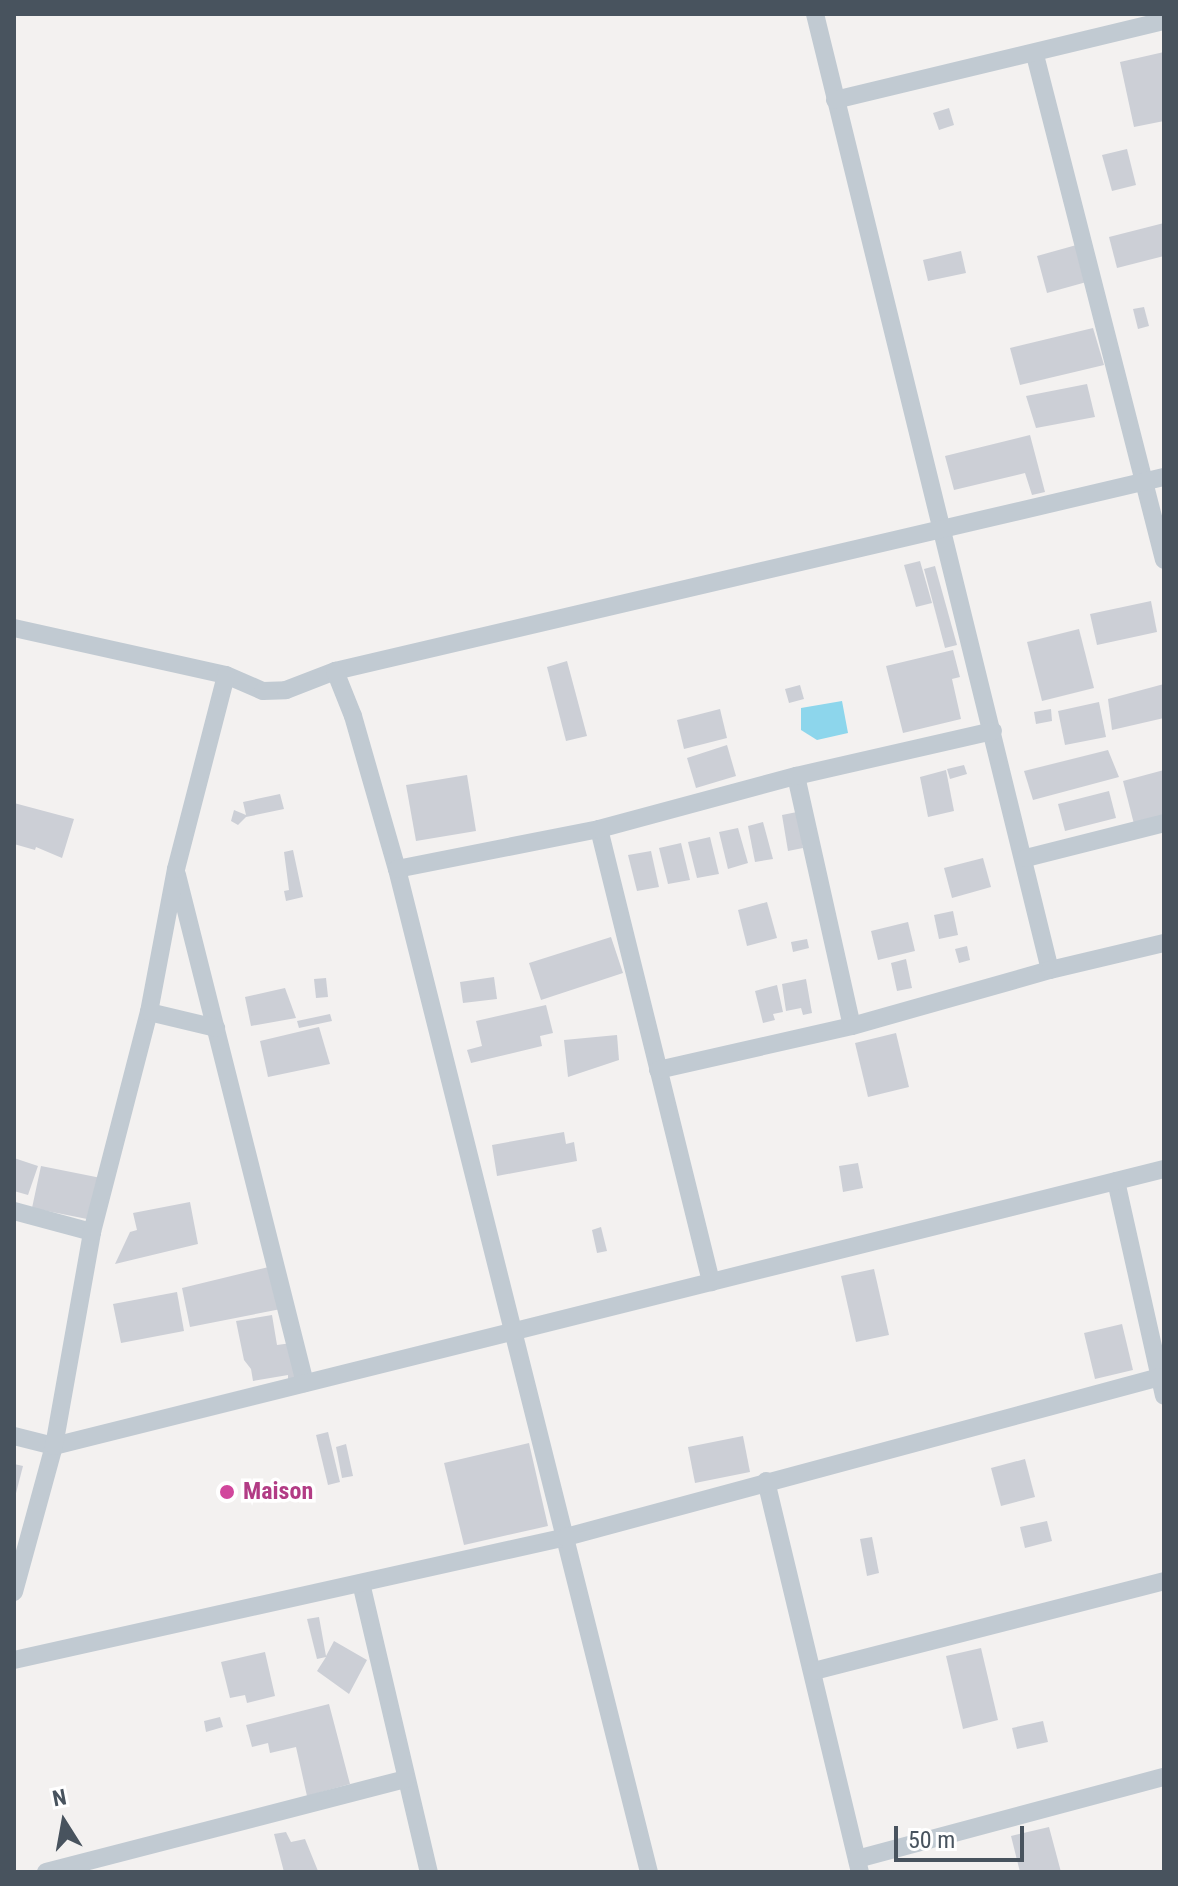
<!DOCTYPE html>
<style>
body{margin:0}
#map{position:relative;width:1178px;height:1886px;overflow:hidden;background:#f3f1f0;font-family:"Roboto Condensed",sans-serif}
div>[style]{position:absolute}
.water>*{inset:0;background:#8dd6ec}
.building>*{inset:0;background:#cccfd6}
.minor>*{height:18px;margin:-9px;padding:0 9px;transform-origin:9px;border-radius:9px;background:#c1cad2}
.dots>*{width:22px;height:22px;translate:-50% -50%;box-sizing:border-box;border:4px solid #fff;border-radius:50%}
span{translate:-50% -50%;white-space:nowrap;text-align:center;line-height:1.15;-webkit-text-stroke:7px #fff;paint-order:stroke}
.hotel-label{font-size:24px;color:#b23c85;font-weight:700}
.left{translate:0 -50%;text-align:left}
.frame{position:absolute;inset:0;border:16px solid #48535e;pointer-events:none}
.north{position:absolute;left:24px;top:1782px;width:80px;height:80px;-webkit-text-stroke:6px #fff;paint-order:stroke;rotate:349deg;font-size:22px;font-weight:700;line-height:32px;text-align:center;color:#48535e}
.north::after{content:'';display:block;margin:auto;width:28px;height:36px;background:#48535e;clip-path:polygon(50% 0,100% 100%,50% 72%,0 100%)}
.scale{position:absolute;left:894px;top:1826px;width:130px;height:36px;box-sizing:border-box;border:4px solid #48535e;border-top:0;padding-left:10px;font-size:24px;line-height:28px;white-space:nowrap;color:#48535e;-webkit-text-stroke:6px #fff;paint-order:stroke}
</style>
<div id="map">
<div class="water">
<i style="clip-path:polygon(842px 701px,848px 733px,817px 740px,801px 730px,801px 708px)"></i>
</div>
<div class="building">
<i style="clip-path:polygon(1164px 52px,1164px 121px,1134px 127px,1120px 62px)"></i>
<i style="clip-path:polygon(949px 108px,954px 125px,939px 130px,933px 113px)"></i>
<i style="clip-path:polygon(1127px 149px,1136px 185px,1112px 191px,1102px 155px)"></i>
<i style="clip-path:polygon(1164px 223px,1164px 256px,1117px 268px,1109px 237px)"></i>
<i style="clip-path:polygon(1080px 244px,1090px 281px,1047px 293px,1037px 256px)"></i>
<i style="clip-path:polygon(961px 251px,966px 273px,928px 281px,923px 260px)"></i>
<i style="clip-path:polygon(1144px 307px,1149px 326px,1138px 329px,1133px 309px)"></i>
<i style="clip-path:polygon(1093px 328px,1104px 365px,1020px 385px,1010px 348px)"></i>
<i style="clip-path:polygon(1087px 384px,1095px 417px,1036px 428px,1026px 396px)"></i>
<i style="clip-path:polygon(1030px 435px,1045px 492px,1032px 495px,1025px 473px,954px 490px,945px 456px)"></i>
<i style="clip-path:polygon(920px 561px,932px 603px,916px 607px,904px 565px)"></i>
<i style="clip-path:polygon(935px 566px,957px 645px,945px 648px,924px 569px)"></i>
<i style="clip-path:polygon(1151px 601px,1157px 632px,1097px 645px,1090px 614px)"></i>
<i style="clip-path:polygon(1079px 629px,1094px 688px,1042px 701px,1027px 642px)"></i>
<i style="clip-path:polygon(953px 650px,960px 677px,952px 679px,961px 719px,903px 733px,886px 666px)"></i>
<i style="clip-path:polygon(567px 661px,587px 736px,566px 741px,547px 667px)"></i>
<i style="clip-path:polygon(1164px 684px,1164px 718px,1112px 730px,1108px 699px)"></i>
<i style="clip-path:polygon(800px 685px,804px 699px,789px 703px,785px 689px)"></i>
<i style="clip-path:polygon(1099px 702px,1106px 737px,1065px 745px,1058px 711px)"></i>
<i style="clip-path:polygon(720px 709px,727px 738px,684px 749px,677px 720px)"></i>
<i style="clip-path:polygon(1051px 709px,1052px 721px,1036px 724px,1034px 712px)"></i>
<i style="clip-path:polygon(727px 745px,736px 776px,696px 788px,687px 758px)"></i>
<i style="clip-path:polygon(1108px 750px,1119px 777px,1033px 800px,1024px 771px)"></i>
<i style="clip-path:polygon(964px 765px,967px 774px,950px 779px,947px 769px)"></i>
<i style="clip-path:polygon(946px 770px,954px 811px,928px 817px,920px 777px)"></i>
<i style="clip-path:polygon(1164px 770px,1164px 816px,1134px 824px,1123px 781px)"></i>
<i style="clip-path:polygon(467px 775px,476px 831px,416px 841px,406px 785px)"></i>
<i style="clip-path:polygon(1109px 791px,1116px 818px,1065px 831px,1058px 804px)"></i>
<i style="clip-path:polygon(280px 794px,284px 809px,246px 817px,238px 825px,231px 821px,234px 810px,246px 815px,243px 802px)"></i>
<i style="clip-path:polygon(14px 803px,74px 819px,62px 858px,36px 847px,35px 850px,14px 844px)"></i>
<i style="clip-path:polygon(797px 812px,803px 848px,788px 851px,782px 815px)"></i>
<i style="clip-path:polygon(763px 822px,773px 859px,755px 862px,748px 826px)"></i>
<i style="clip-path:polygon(738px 828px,748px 863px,728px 869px,719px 832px)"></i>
<i style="clip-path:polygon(710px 837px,719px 874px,697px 878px,688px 842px)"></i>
<i style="clip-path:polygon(681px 843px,690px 880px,668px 884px,659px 848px)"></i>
<i style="clip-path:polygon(293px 850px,303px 897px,286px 901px,284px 891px,289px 890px,284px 852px)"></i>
<i style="clip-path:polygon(651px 851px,659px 887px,637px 891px,628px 855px)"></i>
<i style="clip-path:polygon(983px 858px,991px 887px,952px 898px,944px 868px)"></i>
<i style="clip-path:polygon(767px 902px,777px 938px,747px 946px,738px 910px)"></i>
<i style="clip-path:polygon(953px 911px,958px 935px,939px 939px,934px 915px)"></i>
<i style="clip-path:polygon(908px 922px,915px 951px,878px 960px,871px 931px)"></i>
<i style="clip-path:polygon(611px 937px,623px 973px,541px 1000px,529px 963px)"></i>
<i style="clip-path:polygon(807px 939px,809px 948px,793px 952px,791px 942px)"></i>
<i style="clip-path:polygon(967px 946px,970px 960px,959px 963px,955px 949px)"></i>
<i style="clip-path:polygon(906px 959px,912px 988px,897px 991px,891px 963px)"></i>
<i style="clip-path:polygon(494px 977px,497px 999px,463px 1003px,460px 982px)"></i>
<i style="clip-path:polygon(326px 978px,328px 997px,316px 998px,314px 979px)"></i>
<i style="clip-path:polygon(806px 979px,812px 1013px,803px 1015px,801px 1008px,786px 1011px,782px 984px)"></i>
<i style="clip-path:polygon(777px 985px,783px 1012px,773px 1014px,775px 1020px,763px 1023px,755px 991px)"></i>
<i style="clip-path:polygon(285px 988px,296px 1018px,251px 1026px,245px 997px)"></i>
<i style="clip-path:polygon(546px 1005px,553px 1033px,540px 1036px,542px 1046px,471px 1063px,467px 1050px,482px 1046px,476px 1021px)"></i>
<i style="clip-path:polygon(330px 1014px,332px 1021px,299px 1028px,297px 1021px)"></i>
<i style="clip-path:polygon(319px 1027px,330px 1064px,268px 1077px,260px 1041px)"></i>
<i style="clip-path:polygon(896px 1033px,909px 1087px,868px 1097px,855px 1043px)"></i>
<i style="clip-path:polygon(617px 1035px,619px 1060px,568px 1077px,564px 1040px)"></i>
<i style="clip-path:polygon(564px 1132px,566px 1144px,574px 1142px,577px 1161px,497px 1176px,492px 1145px)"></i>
<i style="clip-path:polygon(14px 1158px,38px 1166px,28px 1195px,14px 1191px)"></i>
<i style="clip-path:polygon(858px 1163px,863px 1188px,843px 1192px,839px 1166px)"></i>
<i style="clip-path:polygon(41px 1166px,101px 1178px,92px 1220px,32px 1208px)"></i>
<i style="clip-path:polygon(190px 1202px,198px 1244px,115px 1264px,130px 1232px,137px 1230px,133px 1213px)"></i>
<i style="clip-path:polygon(601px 1227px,607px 1251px,597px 1253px,592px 1230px)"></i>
<i style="clip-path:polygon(273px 1266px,281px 1309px,190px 1327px,182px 1288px)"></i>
<i style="clip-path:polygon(874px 1269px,889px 1335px,856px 1342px,841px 1276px)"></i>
<i style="clip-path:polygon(177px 1292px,184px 1331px,121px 1343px,113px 1304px)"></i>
<i style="clip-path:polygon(272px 1315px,277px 1345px,292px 1343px,297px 1379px,288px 1380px,288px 1375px,253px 1381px,251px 1369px,244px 1360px,236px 1321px)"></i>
<i style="clip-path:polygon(1122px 1324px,1133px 1370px,1095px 1379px,1084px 1333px)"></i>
<i style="clip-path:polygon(328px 1432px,340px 1482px,328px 1485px,316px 1435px)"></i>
<i style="clip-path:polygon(743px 1436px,750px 1472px,695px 1483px,688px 1447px)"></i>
<i style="clip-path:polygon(529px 1443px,548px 1526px,464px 1545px,444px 1463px)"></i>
<i style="clip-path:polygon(346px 1444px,353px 1476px,342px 1478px,336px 1447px)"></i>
<i style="clip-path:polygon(1025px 1459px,1035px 1497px,1001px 1506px,991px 1468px)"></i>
<i style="clip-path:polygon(14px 1464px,23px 1466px,15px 1497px,14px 1497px)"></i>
<i style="clip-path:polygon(1047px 1521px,1052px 1541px,1025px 1548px,1020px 1527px)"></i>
<i style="clip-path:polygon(872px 1537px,879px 1573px,867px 1576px,860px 1539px)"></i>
<i style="clip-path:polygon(319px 1617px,326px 1656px,334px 1641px,367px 1660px,349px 1694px,317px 1671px,326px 1657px,317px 1659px,307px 1619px)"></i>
<i style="clip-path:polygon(981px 1648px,998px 1720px,963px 1729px,946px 1656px)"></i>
<i style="clip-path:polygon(265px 1652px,275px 1696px,247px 1703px,245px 1695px,230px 1698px,221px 1662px)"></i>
<i style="clip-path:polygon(329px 1704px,350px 1784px,307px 1796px,296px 1747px,270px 1753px,268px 1743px,252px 1747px,246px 1725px)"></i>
<i style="clip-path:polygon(220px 1717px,223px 1727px,206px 1732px,204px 1721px)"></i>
<i style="clip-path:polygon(1043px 1721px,1048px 1742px,1017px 1749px,1012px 1728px)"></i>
<i style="clip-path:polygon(1049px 1827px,1061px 1872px,1020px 1872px,1011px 1836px)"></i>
<i style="clip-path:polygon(286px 1832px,291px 1842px,305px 1839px,318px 1871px,284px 1872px,274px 1834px)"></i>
</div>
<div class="minor">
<i style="left:815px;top:14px;width:984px;rotate:76.19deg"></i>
<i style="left:1035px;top:55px;width:521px;rotate:75.67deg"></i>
<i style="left:835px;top:100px;width:338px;rotate:-13.5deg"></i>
<i style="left:14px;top:628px;width:217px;rotate:12.5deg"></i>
<i style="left:226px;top:675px;width:40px;rotate:23.4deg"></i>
<i style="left:263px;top:691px;width:23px;rotate:-2deg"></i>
<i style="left:286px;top:690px;width:53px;rotate:-21.2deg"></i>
<i style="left:335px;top:671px;width:851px;rotate:-13.17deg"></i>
<i style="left:335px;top:671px;width:48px;rotate:68.2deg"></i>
<i style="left:353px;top:716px;width:159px;rotate:74deg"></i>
<i style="left:397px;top:869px;width:1034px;rotate:75.9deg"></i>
<i style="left:796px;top:776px;width:256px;rotate:77.4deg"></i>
<i style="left:599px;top:829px;width:467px;rotate:76.1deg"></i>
<i style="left:1026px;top:858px;width:142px;rotate:-14.2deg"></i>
<i style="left:397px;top:869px;width:206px;rotate:-11.2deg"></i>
<i style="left:599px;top:829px;width:204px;rotate:-15.1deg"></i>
<i style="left:796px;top:776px;width:202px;rotate:-12.9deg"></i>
<i style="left:177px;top:875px;width:524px;rotate:75.86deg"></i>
<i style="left:149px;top:1012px;width:69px;rotate:13.4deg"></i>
<i style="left:658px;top:1070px;width:199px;rotate:-12.8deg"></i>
<i style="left:852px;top:1026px;width:206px;rotate:-15.8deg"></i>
<i style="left:1050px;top:970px;width:117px;rotate:-13.3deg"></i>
<i style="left:1116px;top:1181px;width:220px;rotate:77.4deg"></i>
<i style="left:14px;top:1211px;width:81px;rotate:15.1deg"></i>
<i style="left:14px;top:1436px;width:41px;rotate:14deg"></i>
<i style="left:54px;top:1446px;width:1144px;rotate:-14.01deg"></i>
<i style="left:766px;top:1481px;width:402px;rotate:76.5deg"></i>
<i style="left:361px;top:1583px;width:297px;rotate:76.8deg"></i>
<i style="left:14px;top:1592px;width:151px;rotate:-74.7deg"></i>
<i style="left:54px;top:1446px;width:217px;rotate:-79.9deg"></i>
<i style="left:92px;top:1232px;width:227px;rotate:-75.5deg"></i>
<i style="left:149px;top:1012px;width:146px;rotate:-79.3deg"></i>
<i style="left:176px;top:869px;width:200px;rotate:-75.5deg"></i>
<i style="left:14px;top:1660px;width:566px;rotate:-12.56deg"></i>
<i style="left:566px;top:1537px;width:615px;rotate:-15.08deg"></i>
<i style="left:814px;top:1671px;width:361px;rotate:-14.4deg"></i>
<i style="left:857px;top:1859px;width:318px;rotate:-15deg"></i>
<i style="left:46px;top:1872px;width:371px;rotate:-14.5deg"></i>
</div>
<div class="dots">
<i style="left:227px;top:1492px;background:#d1479c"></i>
</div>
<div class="hotel-label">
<span class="left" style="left:243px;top:1492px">Maison</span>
</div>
<div class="frame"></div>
<div class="north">N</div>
<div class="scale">50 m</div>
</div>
